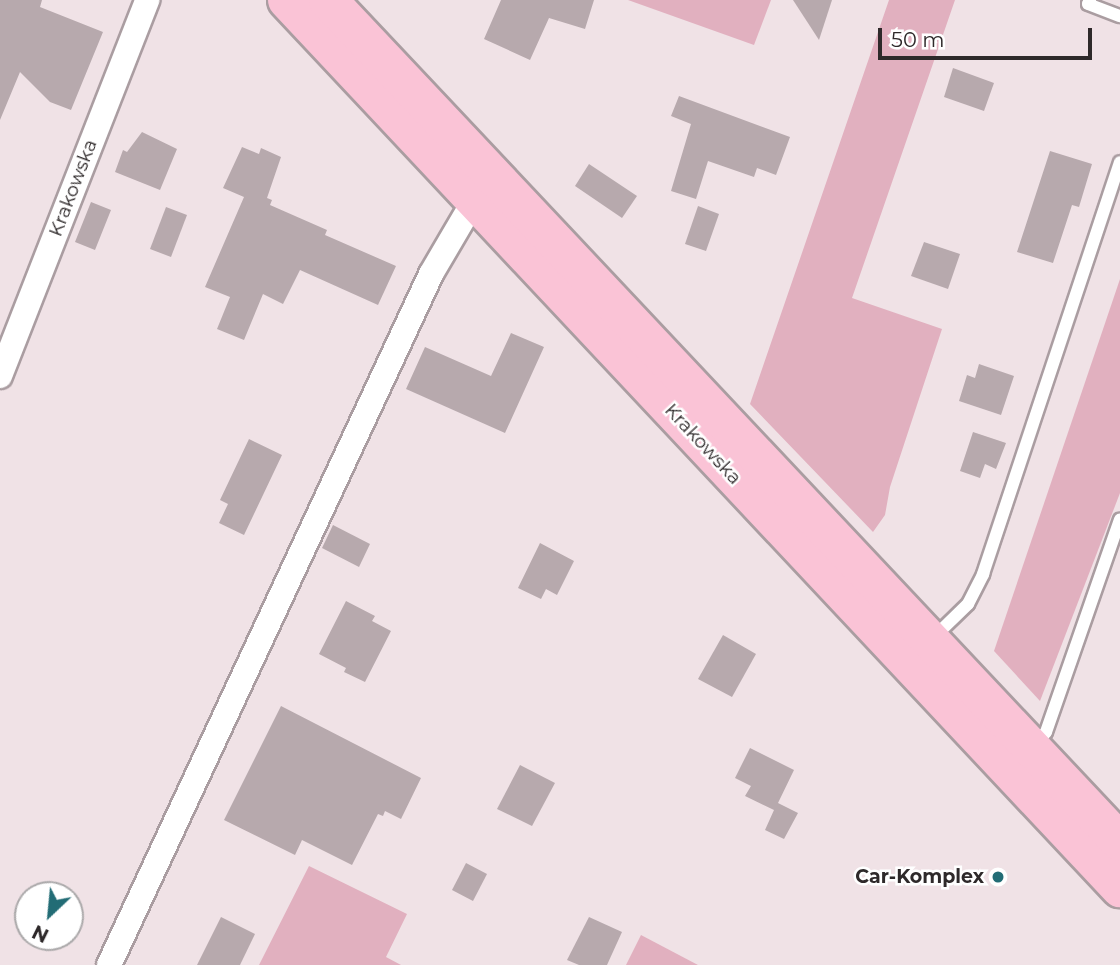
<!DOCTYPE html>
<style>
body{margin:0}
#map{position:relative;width:1120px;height:965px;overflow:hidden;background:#f0e2e6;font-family:Montserrat,sans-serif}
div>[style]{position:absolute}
.green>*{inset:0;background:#e1b0bf}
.building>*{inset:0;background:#b7a9ad}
.roads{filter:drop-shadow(2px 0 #aa9da1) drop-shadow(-2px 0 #aa9da1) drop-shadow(0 2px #aa9da1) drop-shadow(0 -2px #aa9da1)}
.service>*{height:12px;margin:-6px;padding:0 6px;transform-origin:6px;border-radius:6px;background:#fff}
.minor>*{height:24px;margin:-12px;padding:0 12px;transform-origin:12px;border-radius:12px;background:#fff}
.primary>*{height:38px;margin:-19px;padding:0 19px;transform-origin:19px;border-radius:19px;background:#fac3d6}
.dots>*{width:19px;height:19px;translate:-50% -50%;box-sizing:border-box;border:4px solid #fff;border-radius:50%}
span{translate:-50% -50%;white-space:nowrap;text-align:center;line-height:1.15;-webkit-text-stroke:5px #fff;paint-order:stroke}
.street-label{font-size:19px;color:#2e292a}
.poi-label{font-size:19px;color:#2e292a;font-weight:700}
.right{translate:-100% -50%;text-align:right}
.north{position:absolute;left:14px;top:881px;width:70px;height:70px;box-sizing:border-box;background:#fff;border:2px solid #aba9aa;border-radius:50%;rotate:206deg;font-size:19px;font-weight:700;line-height:28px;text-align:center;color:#2e292a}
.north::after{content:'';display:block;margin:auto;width:24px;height:32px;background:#226c75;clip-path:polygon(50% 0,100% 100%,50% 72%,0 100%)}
.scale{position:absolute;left:878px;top:28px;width:214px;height:32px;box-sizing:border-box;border:4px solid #2e292a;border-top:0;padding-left:9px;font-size:21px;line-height:24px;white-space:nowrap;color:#2e292a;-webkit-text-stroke:5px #fff;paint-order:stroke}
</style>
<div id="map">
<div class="green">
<i style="clip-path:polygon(628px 0,771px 0,754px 45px)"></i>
<i style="clip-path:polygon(889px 0,955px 0,852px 298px,942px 329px,890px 487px,885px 515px,873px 532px,750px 404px)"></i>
<i style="clip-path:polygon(1120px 279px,1120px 493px,1040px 701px,994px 651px)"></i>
<i style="clip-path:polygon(309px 866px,407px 914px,386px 957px,401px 965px,259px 965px)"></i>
<i style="clip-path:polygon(641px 935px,698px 965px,626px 965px)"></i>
</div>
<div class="building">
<i style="clip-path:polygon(0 0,42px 0,40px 7px,103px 32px,71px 110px,50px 102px,20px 72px,0 120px)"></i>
<i style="clip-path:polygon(501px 0,594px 0,585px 29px,549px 18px,530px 60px,484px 39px)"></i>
<i style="clip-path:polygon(793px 0,832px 0,819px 40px)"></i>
<i style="clip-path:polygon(953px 68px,994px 83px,984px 111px,944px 97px)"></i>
<i style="clip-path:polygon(679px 96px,790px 137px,776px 175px,757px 168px,754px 177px,708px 161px,696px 199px,671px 191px,691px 124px,671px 116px)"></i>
<i style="clip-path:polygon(142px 132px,177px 149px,160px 190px,115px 172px,123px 150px,127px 152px)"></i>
<i style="clip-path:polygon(242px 147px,259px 154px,261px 148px,281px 157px,267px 198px,272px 200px,270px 205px,327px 230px,325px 235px,396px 266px,378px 305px,300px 270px,283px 304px,263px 294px,244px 340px,217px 329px,230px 297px,205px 287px,244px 197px,223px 188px)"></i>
<i style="clip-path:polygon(1050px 151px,1092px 164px,1079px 207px,1072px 205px,1053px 263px,1017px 252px)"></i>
<i style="clip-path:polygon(589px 164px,637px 196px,622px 218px,575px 186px)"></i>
<i style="clip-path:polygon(91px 202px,111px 210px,95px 250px,75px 242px)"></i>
<i style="clip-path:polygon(698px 206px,719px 214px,706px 251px,685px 244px)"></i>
<i style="clip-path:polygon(166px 207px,187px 215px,171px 257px,150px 249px)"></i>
<i style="clip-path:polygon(924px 242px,960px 254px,948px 289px,911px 276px)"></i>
<i style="clip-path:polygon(511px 333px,544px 347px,505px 433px,406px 389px,425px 347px,491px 376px)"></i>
<i style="clip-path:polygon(979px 364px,1014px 376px,1001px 415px,959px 401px,967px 375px,975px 378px)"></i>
<i style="clip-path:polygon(973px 432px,1006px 443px,996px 469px,985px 464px,980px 478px,960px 471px)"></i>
<i style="clip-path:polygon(249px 439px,282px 455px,244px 535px,219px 523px,228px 504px,220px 500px)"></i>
<i style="clip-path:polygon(333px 525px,370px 544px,359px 567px,322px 548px)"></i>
<i style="clip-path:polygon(540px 543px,574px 561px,557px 595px,546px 589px,541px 599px,518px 588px)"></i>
<i style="clip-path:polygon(346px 601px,375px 616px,372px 621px,391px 631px,365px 682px,344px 672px,346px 668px,319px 654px)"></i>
<i style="clip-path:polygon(723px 635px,756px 654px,732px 697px,698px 679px)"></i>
<i style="clip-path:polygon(281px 706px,421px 778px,401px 819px,385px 811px,383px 816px,378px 814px,352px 865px,302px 840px,295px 855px,224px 820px)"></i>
<i style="clip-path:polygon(750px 748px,794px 770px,778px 803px,798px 813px,784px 839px,765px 830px,774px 810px,745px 796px,751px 786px,735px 778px)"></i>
<i style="clip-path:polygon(520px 765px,555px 783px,532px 826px,497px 809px)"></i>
<i style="clip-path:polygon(466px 863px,487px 874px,473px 901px,452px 890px)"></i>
<i style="clip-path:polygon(221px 917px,255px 934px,240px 965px,197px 965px)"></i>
<i style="clip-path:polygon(589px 917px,622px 932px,607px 965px,579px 965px,567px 960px)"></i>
</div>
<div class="roads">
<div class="service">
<i style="left:1090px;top:0;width:4px;rotate:117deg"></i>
<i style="left:1088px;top:4px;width:34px;rotate:21deg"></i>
<i style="left:933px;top:638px;width:49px;rotate:-44.2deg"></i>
<i style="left:968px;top:604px;width:34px;rotate:-63deg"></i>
<i style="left:983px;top:574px;width:434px;rotate:-71.6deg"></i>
<i style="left:1034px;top:746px;width:18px;rotate:-49deg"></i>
<i style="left:1046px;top:732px;width:225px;rotate:-70.8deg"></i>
</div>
<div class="minor">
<i style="left:0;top:376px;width:404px;rotate:-68.6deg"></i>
<i style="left:109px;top:965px;width:762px;rotate:-65.01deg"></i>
<i style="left:431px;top:274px;width:87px;rotate:-59.6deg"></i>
</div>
<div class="primary">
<i style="left:287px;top:0;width:1218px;rotate:46.83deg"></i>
<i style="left:328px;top:0;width:1156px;rotate:46.75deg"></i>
</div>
</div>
<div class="dots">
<i style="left:998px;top:877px;background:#226c75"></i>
</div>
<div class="street-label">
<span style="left:73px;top:188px;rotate:-69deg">Krakowska</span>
<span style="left:703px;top:444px;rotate:47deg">Krakowska</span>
</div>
<div class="poi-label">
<span class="right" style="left:984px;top:877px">Car-Komplex</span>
</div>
<div class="north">N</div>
<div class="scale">50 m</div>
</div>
